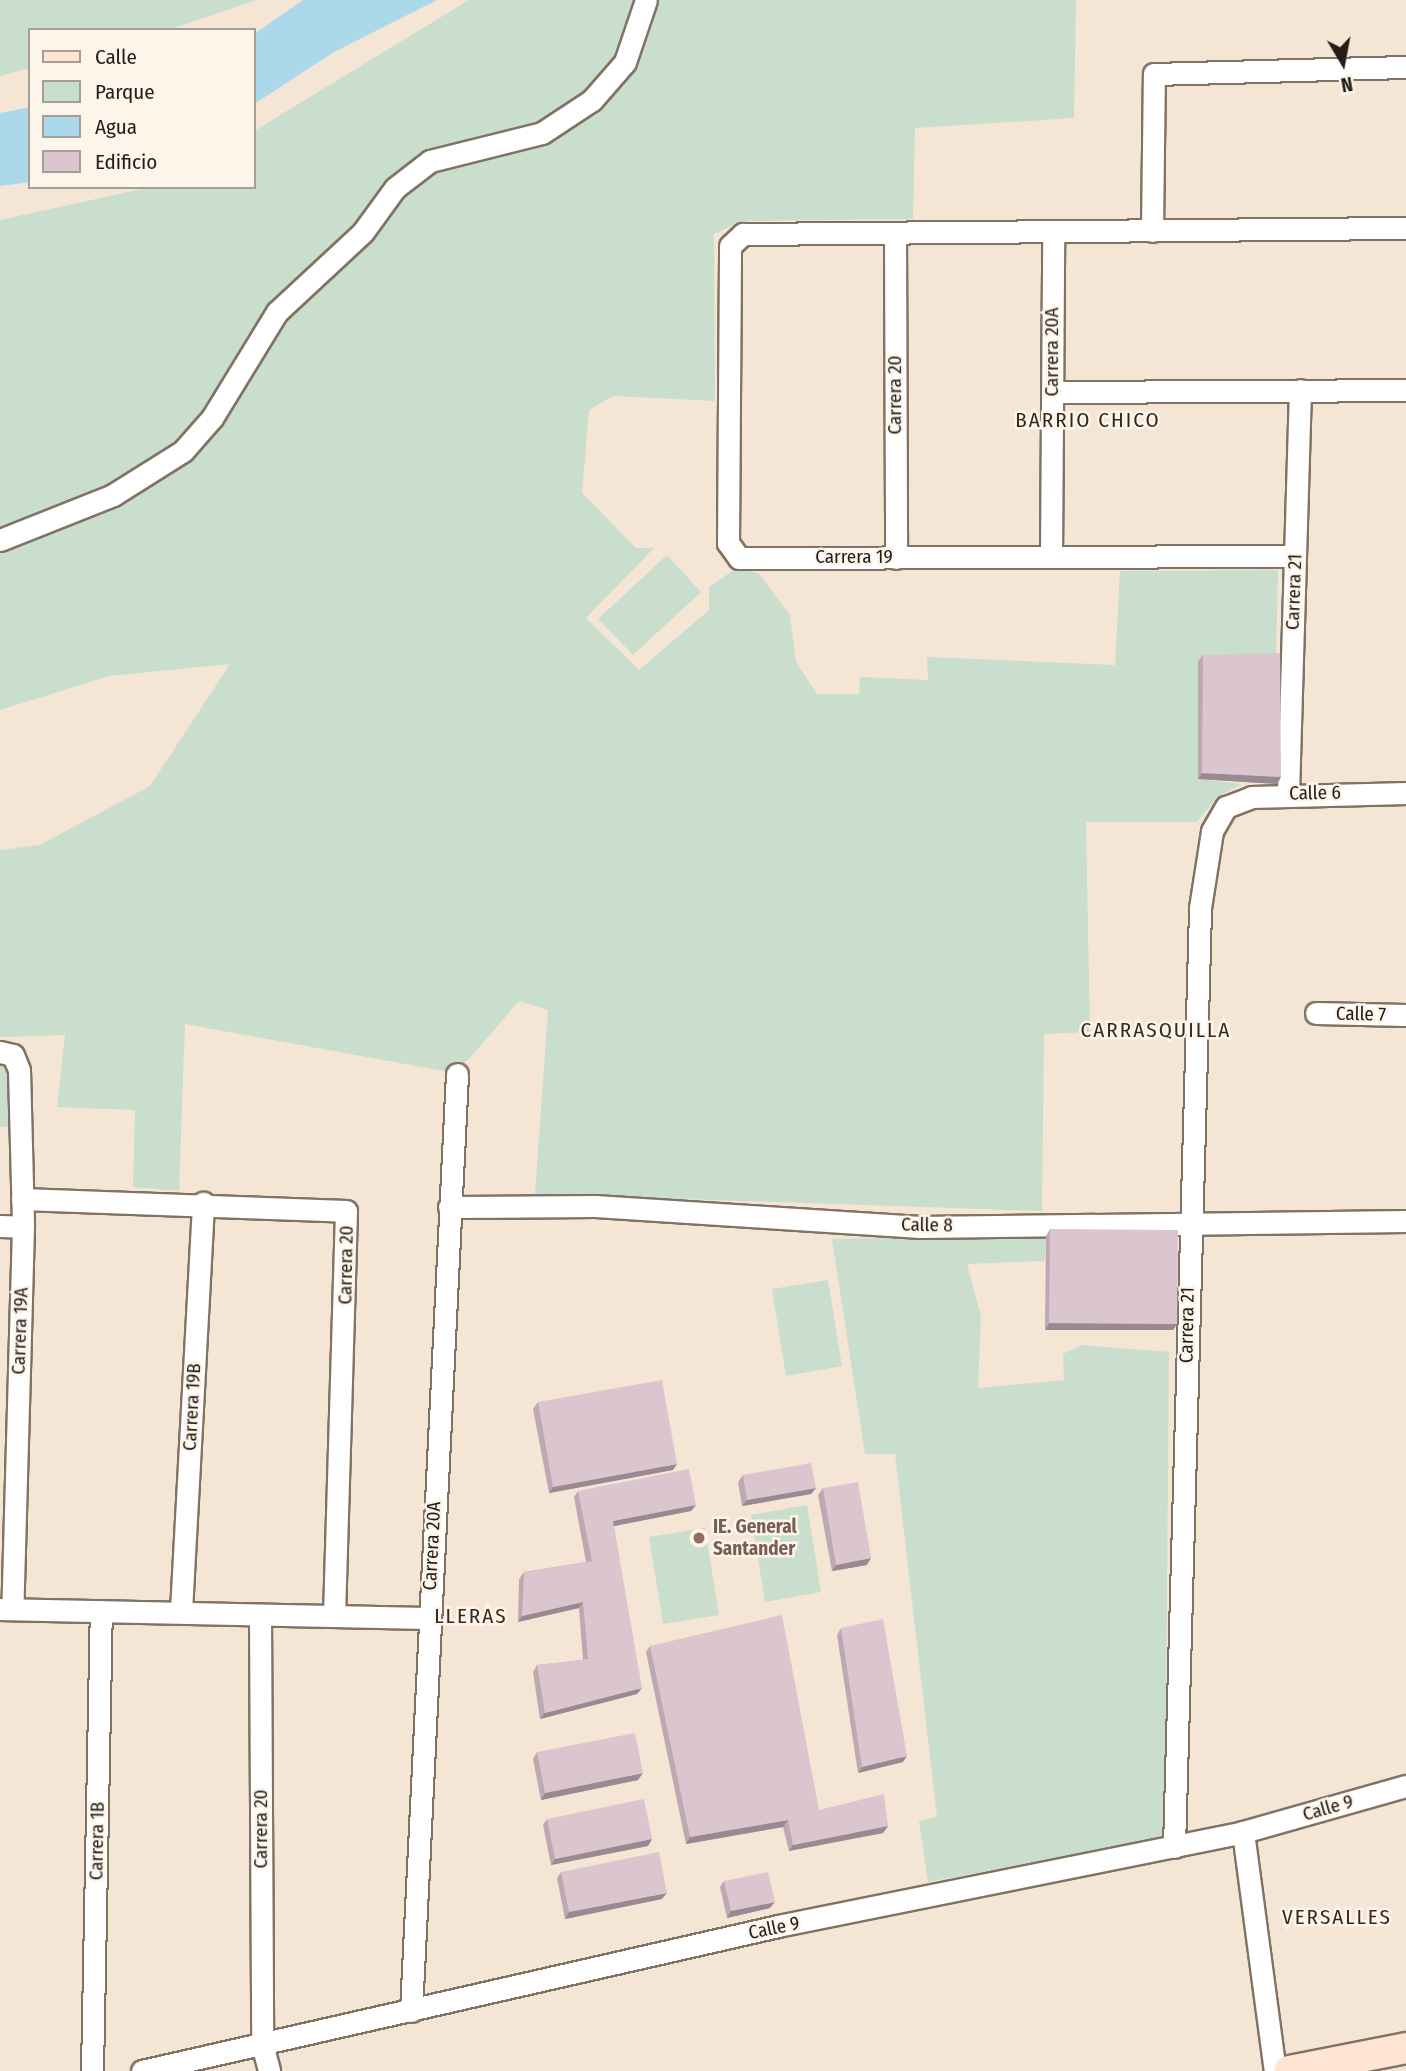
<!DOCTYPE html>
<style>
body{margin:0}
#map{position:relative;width:1406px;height:2071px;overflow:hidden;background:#f5e5d5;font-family:"Fira Sans Condensed",sans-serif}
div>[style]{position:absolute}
.green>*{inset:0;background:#c9decc}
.water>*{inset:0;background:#abd8ea}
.roads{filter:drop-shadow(2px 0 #817364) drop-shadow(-2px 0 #817364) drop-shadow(0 2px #817364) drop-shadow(0 -2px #817364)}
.street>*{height:21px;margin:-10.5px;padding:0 10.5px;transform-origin:10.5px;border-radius:10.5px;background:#fff}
.secondary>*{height:30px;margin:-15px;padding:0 15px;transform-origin:15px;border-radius:15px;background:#fee4d1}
.wall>*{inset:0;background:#bca9b2}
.shaded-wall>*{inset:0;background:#998a91}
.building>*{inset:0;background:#dbc5cf}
.dots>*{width:19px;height:19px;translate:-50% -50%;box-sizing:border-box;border:4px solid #fdf4ea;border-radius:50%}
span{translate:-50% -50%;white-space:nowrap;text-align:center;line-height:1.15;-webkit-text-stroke:5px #fdf4ea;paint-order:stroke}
.street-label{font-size:19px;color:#221d17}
.education-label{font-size:19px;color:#785e54;font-weight:700}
.left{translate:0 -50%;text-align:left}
.neighbourhood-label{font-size:21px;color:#35291c;letter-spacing:2px}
.legend{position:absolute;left:28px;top:28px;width:228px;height:161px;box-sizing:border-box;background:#fdf4ea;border:2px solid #a59e96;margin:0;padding:9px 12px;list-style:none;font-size:21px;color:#221d17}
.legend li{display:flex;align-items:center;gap:14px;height:35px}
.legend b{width:35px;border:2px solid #a59e96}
.north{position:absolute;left:1308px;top:28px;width:70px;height:70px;-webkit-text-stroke:5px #fdf4ea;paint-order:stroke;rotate:170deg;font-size:19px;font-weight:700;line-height:28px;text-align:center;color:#221d17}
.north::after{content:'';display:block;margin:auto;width:24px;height:32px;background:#221d17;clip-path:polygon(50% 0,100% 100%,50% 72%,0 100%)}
</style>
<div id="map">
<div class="green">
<i style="clip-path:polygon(0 0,257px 0,168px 30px,30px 30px,30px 68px,0 76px)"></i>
<i style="clip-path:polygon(469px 0,1076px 0,1074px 118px,915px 128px,913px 219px,742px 221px,714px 234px,715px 401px,613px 396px,589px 410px,582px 493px,636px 548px,654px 548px,586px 618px,639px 670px,709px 610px,709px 587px,740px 566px,759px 574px,790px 615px,796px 662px,817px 694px,859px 694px,860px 677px,928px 680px,927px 657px,1115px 665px,1120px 571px,1278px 570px,1276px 660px,1198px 779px,1242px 784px,1217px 797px,1197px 822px,1086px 822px,1090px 1032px,1044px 1034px,1042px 1211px,535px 1194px,548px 1010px,519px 1001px,471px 1057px,449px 1072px,185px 1024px,179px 1191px,133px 1187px,135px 1110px,57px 1107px,65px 1035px,0 1037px,0 850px,40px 845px,150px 786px,230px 664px,109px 676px,0 710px,0 220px,151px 187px,254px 187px,254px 131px)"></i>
<i style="clip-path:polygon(667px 555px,701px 592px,633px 655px,598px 619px)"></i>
<i style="clip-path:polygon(0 1056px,10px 1059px,15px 1126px,0 1127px)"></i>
<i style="clip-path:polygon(1046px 1236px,1045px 1261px,967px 1264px,981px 1316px,978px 1388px,1064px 1380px,1063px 1354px,1081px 1345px,1169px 1352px,1165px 1837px,928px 1882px,919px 1821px,937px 1817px,895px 1454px,865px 1454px,832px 1239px)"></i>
<i style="clip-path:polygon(828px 1280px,842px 1366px,786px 1376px,772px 1289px)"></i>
<i style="clip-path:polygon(807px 1505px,821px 1592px,765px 1602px,751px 1515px)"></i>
<i style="clip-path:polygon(705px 1528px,719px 1615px,663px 1624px,649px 1537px)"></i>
</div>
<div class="water">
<i style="clip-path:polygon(303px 0,437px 0,334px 52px,254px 104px,254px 34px)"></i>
<i style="clip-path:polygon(30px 107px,30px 182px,0 186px,0 113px)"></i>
</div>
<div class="roads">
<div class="street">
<i style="left:1152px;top:231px;width:157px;rotate:-89.3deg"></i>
<i style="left:1154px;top:74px;width:252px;rotate:-1.6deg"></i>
<i style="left:895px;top:233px;width:325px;rotate:89.8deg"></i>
<i style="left:1052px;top:392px;width:354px;rotate:-0.3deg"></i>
<i style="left:0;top:540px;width:122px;rotate:-21.7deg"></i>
<i style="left:113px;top:495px;width:83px;rotate:-32.2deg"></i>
<i style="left:183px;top:451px;width:44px;rotate:-48.7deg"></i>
<i style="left:212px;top:418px;width:124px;rotate:-58.5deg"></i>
<i style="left:277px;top:312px;width:117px;rotate:-42.9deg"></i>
<i style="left:363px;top:232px;width:54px;rotate:-54deg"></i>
<i style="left:395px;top:188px;width:44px;rotate:-37.6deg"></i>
<i style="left:430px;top:161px;width:115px;rotate:-14deg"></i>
<i style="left:542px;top:133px;width:60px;rotate:-33.4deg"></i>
<i style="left:592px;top:100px;width:50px;rotate:-49deg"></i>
<i style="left:625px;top:62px;width:65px;rotate:-71.3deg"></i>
<i style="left:1051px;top:556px;width:324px;rotate:-89.6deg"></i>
<i style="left:1295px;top:556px;width:556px;rotate:179.79deg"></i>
<i style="left:739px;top:558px;width:19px;rotate:-126deg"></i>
<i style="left:728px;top:543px;width:297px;rotate:-89.6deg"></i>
<i style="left:730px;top:246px;width:18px;rotate:-43deg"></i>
<i style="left:743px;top:234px;width:663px;rotate:-0.52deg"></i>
<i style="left:1288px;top:793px;width:403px;rotate:-88.3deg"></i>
<i style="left:1316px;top:1013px;width:90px;rotate:1.3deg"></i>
<i style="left:0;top:1052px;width:13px;rotate:13deg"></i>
<i style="left:13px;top:1055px;width:16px;rotate:68deg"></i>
<i style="left:19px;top:1070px;width:157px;rotate:88.5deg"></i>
<i style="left:23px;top:1227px;width:382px;rotate:91.6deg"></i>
<i style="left:22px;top:1199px;width:324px;rotate:2.1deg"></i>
<i style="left:346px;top:1211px;width:402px;rotate:91.7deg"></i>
<i style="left:449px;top:1207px;width:146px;rotate:-0.4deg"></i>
<i style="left:595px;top:1206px;width:326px;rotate:3.7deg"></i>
<i style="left:920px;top:1227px;width:486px;rotate:-0.7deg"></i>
<i style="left:0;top:1226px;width:23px;rotate:2deg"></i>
<i style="left:0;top:1609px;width:428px;rotate:1.2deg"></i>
<i style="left:181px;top:1611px;width:409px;rotate:-86.9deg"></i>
<i style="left:260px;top:1615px;width:429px;rotate:89.7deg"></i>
<i style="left:262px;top:2044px;width:28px;rotate:75deg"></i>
<i style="left:1243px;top:1832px;width:241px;rotate:82.4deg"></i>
<i style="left:1174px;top:1847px;width:939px;rotate:-88.41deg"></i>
<i style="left:1200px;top:908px;width:78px;rotate:-81.1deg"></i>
<i style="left:1212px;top:831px;width:28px;rotate:-60deg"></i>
<i style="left:1226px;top:807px;width:28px;rotate:-21deg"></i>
<i style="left:1252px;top:797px;width:154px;rotate:-1.5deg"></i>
<i style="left:411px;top:2011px;width:938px;rotate:-87.19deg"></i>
<i style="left:92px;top:2071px;width:460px;rotate:-88.9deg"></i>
<i style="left:142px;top:2071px;width:652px;rotate:-12.84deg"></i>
<i style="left:778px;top:1926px;width:474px;rotate:-11.4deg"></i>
<i style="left:1243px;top:1832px;width:169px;rotate:-15.8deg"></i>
</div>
<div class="secondary">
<i style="left:1289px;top:2071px;width:119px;rotate:-11.1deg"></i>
</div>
</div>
<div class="wall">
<i style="clip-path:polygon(1203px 655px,1281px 777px,1277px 784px,1198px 779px,1198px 661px)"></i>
<i style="clip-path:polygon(1050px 1229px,1177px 1324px,1173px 1330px,1045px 1330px,1046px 1236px)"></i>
<i style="clip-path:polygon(538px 1402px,673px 1470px,549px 1493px,533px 1409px)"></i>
<i style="clip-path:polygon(743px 1475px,816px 1488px,811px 1494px,742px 1506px,738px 1482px)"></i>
<i style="clip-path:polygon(823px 1488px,867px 1565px,832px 1571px,818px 1495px)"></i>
<i style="clip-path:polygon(578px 1491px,696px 1505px,691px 1511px,614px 1526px,637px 1694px,540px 1719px,533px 1672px,537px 1665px,583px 1660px,579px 1608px,518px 1622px,519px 1579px,524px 1572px,586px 1562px,574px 1497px)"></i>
<i style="clip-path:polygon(841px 1628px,903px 1762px,858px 1773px,837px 1635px)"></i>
<i style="clip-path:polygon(650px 1646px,819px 1810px,888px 1826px,883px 1833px,789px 1851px,783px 1827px,686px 1844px,646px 1652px)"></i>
<i style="clip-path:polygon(537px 1752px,638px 1780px,541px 1800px,533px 1759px)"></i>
<i style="clip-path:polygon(547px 1819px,652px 1839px,648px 1846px,551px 1865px,543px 1825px)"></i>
<i style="clip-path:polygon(561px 1872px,662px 1899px,565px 1919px,557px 1878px)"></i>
<i style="clip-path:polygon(724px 1881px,770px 1908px,727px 1918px,720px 1887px)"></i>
</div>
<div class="shaded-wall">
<i style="clip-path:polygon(1202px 773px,1281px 777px,1277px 784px,1198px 779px)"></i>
<i style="clip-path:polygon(1049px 1323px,1177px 1324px,1173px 1330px,1045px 1330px)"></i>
<i style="clip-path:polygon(677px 1464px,673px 1470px,549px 1493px,553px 1487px)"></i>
<i style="clip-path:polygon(816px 1488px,811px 1494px,742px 1506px,747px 1500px)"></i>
<i style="clip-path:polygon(696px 1505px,691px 1511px,609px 1527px,613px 1521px)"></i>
<i style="clip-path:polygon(871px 1558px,867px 1565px,832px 1571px,836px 1565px)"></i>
<i style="clip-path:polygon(583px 1602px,579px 1608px,518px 1622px,522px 1616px)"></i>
<i style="clip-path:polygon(642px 1688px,637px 1694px,540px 1719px,545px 1713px)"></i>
<i style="clip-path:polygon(907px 1756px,903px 1762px,858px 1773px,862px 1767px)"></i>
<i style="clip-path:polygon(643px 1773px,638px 1780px,541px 1800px,545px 1793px)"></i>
<i style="clip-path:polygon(788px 1820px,783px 1827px,686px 1844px,690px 1837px)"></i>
<i style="clip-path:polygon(888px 1826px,883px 1833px,789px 1851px,793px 1845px)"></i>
<i style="clip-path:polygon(652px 1839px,648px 1846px,551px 1865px,555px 1859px)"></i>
<i style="clip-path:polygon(667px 1893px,662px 1899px,565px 1919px,569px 1912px)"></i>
<i style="clip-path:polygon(775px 1902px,770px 1908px,727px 1918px,731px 1911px)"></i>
</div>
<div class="building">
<i style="clip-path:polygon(1280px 653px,1281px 777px,1202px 773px,1203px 655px)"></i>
<i style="clip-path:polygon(1050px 1229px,1178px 1230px,1177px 1324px,1049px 1323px)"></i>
<i style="clip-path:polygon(662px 1380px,677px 1464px,553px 1487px,538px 1402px)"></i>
<i style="clip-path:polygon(811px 1463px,816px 1488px,747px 1500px,743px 1475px)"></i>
<i style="clip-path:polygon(689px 1469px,696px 1505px,613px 1521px,642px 1688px,545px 1713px,537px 1665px,588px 1659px,583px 1602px,522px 1616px,524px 1572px,592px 1561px,578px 1491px)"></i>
<i style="clip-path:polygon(858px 1482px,871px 1558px,836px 1565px,823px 1488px)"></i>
<i style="clip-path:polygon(782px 1615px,819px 1810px,884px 1794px,888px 1826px,793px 1845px,788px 1820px,690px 1837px,650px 1646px)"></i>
<i style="clip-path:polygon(883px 1619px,907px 1756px,862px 1767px,841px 1628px)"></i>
<i style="clip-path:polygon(635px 1733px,643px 1773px,545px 1793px,537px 1752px)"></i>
<i style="clip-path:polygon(644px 1799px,652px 1839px,555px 1859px,547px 1819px)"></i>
<i style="clip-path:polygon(659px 1852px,667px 1893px,569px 1912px,561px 1872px)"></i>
<i style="clip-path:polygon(768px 1872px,775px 1902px,731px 1911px,724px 1881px)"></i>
</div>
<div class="dots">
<i style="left:699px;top:1538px;background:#8d6e63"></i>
</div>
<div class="street-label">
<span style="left:1052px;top:352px;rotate:-90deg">Carrera 20A</span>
<span style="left:895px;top:395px;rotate:-90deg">Carrera 20</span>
<span style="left:854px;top:557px">Carrera 19</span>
<span style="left:1294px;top:592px;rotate:-88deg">Carrera 21</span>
<span style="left:1315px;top:793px;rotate:-1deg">Calle 6</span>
<span style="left:1361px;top:1014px;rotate:1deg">Calle 7</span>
<span style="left:927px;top:1225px;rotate:1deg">Calle 8</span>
<span style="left:346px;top:1265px;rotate:-89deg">Carrera 20</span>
<span style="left:1187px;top:1325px;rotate:-89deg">Carrera 21</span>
<span style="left:20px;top:1331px;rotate:-88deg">Carrera 19A</span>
<span style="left:192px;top:1407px;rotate:-87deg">Carrera 19B</span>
<span style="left:432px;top:1546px;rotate:-87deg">Carrera 20A</span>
<span style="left:1328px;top:1808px;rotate:-16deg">Calle 9</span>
<span style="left:261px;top:1829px;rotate:-90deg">Carrera 20</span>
<span style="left:97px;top:1841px;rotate:-89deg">Carrera 1B</span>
<span style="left:774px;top:1928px;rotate:-12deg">Calle 9</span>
</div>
<div class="education-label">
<span class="left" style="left:713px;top:1538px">IE. General<br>Santander</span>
</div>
<div class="neighbourhood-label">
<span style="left:1088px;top:420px">BARRIO CHICO</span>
<span style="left:1156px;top:1030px">CARRASQUILLA</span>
<span style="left:471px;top:1616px">LLERAS</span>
<span style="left:1337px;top:1917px">VERSALLES</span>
</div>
<ul class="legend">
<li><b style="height:9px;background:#fee4d1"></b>Calle</li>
<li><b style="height:19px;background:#c9decc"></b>Parque</li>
<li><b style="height:19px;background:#abd8ea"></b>Agua</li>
<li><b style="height:19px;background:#dbc5cf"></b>Edificio</li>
</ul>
<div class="north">N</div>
</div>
